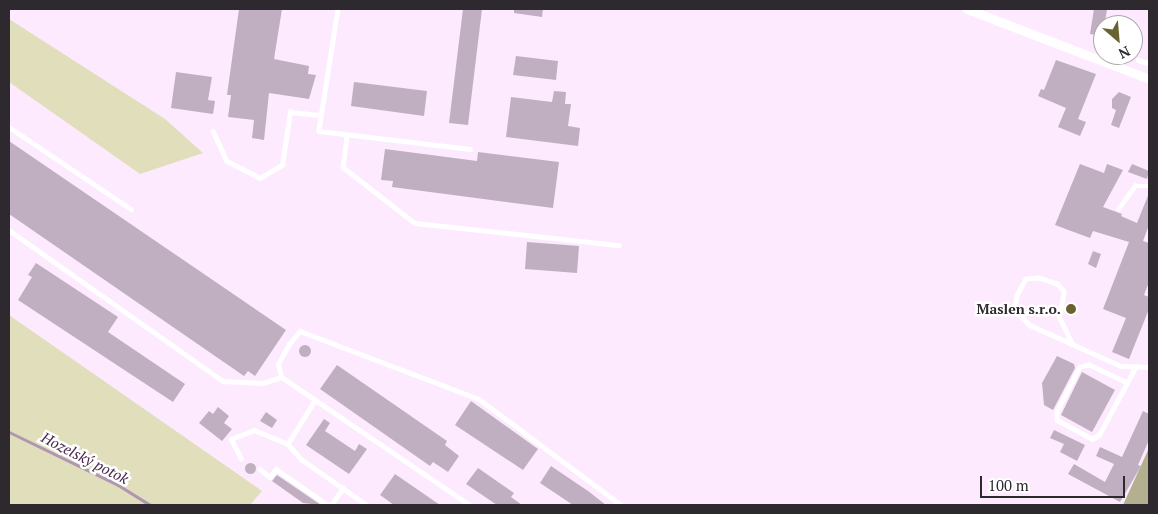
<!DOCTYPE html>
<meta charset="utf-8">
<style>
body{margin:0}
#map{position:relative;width:1158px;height:514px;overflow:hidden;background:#fdeafe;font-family:"PT Serif",serif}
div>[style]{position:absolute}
.green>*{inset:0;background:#e1debc}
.forest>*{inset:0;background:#b3b08f}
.stream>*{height:3px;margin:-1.5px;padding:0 1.5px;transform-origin:1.5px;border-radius:1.5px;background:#af97b1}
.building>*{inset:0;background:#c0afc1}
.round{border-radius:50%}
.service>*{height:4.5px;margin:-2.25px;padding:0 2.25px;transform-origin:2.25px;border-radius:2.25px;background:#fff}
.minor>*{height:9px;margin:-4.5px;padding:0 4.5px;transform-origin:4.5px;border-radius:4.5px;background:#fff}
.dots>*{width:14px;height:14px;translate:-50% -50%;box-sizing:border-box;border:2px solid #fff;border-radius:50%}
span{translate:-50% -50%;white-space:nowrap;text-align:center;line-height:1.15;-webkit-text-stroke:5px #fff;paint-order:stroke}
.poi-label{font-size:14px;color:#2e282f;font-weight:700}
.right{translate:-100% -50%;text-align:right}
.water-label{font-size:15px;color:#4c2b50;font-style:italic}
.frame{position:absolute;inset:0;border:10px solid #2e282f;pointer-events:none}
.north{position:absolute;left:1093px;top:15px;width:50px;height:50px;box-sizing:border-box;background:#fff;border:1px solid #aba9ac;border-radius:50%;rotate:153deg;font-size:14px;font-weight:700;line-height:20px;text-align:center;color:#2e282f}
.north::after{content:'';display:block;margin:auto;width:18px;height:22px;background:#69622f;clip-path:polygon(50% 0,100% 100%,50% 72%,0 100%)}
.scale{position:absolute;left:980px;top:476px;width:145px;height:22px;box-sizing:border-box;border:2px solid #2e282f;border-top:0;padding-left:6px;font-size:15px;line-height:18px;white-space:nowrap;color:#2e282f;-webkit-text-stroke:4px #fff;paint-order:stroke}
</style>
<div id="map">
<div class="green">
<i style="clip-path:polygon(9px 19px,165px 119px,203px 153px,140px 174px,9px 82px)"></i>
<i style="clip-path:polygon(9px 315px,262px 491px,250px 505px,9px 505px)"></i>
</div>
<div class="forest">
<i style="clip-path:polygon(1149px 448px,1149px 505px,1123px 505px)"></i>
</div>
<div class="stream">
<i style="left:9px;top:432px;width:121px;rotate:25.9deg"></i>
<i style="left:118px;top:485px;width:38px;rotate:32deg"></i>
</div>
<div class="building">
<i style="clip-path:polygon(239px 9px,282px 9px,274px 59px,309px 66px,308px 74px,316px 75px,309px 99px,269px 93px,264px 140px,252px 138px,254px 120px,228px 117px,231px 95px,227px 95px)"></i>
<i style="clip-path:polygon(463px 9px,482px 9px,468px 125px,449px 123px)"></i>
<i style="clip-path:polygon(514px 9px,543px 9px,542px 17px,514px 13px)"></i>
<i style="clip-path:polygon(1094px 9px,1107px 9px,1103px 36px,1090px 34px)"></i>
<i style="clip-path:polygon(516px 56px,558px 61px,556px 80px,513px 75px)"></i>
<i style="clip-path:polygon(1056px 60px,1096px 74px,1078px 119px,1086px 122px,1080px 136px,1058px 127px,1066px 108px,1038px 96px,1041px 89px,1044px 90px)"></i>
<i style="clip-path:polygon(176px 72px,212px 77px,208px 100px,215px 101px,213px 114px,171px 108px)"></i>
<i style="clip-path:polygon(354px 82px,427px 91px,424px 116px,351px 106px)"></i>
<i style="clip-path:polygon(554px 91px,566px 92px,565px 104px,571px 104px,568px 126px,580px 128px,578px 146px,506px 137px,511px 97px,552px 102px)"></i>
<i style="clip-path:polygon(1119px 92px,1131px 97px,1119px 128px,1111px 125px,1116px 110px,1112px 108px,1112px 99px)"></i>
<i style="clip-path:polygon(9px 141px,286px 330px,255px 376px,248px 371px,244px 376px,9px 214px)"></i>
<i style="clip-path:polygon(385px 149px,477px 161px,478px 152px,559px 162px,553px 208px,392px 187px,393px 181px,381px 180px)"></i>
<i style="clip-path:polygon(1080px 164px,1104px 173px,1107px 164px,1123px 170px,1103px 207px,1122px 214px,1121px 216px,1137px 223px,1149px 193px,1149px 225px,1143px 241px,1149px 243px,1149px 282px,1144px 295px,1149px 297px,1149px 309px,1129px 359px,1112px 352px,1126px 318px,1103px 309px,1129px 242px,1093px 231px,1090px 238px,1055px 225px)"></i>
<i style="clip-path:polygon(1132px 164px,1149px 171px,1147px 179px,1128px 172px)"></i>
<i style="clip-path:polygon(527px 242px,579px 246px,577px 273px,525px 269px)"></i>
<i style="clip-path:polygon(1093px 251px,1101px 254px,1096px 268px,1088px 264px)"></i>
<i style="clip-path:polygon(36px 263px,118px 317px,108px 332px,185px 384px,173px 402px,18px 300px,32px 277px,28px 275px)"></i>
<i class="round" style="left:299px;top:345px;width:12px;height:12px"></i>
<i style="clip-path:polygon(1057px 356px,1074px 364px,1075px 368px,1053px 410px,1044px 405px,1042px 383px)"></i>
<i style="clip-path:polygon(337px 365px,447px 441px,445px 445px,459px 456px,448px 472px,433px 462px,430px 466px,320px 389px)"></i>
<i style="clip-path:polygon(1082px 372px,1115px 390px,1092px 432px,1061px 415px)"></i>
<i style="clip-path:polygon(471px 401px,538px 449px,523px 470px,455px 425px)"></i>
<i style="clip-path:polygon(218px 407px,229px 416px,224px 423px,232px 429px,222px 441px,199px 423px,209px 411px,213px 414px)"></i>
<i style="clip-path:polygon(1143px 411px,1149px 414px,1149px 440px,1138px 465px,1141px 466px,1120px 502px,1068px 474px,1074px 464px,1105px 482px,1114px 464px,1096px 456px,1100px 447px,1122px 457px)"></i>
<i style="clip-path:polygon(266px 412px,277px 420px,272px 428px,260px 421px)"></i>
<i style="clip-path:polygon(324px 419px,330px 423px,325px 431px,355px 451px,359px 444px,367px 449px,349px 474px,306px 445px)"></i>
<i style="clip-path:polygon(1054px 430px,1085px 445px,1077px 461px,1060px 452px,1064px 444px,1050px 438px)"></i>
<i class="round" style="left:244.5px;top:462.5px;width:11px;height:11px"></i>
<i style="clip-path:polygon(551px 466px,588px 491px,606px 505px,573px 505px,540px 483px)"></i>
<i style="clip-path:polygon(478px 468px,514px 493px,511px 497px,522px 505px,497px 505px,466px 484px)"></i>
<i style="clip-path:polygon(395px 474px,440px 505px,394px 505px,380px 495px)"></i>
<i style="clip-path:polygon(277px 475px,321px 505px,303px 503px,272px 481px)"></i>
</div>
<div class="service">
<i style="left:338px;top:9px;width:123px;rotate:98.9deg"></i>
<i style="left:319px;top:131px;width:152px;rotate:6.8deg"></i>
<i style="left:1138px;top:60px;width:11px;rotate:15deg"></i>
<i style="left:9px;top:127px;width:147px;rotate:33.9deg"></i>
<i style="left:213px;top:131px;width:33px;rotate:65deg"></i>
<i style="left:227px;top:161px;width:37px;rotate:27deg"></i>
<i style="left:260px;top:178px;width:26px;rotate:-31deg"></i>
<i style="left:282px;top:165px;width:54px;rotate:-81.4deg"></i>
<i style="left:290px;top:112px;width:31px;rotate:6deg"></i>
<i style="left:347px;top:136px;width:31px;rotate:97deg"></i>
<i style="left:343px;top:167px;width:91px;rotate:37.9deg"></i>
<i style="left:415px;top:223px;width:205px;rotate:6.2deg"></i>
<i style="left:1118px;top:209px;width:29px;rotate:-54deg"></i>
<i style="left:1135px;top:186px;width:14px"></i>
<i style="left:9px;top:230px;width:262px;rotate:35.2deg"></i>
<i style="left:223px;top:381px;width:40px;rotate:2.9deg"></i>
<i style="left:263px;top:383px;width:19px;rotate:-18deg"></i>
<i style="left:1072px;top:344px;width:30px;rotate:-116deg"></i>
<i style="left:1059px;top:317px;width:25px;rotate:-79deg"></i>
<i style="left:1064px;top:292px;width:11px;rotate:-131deg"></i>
<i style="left:1057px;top:284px;width:19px;rotate:-162deg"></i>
<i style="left:1039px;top:278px;width:13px;rotate:176deg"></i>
<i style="left:1026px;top:279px;width:18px;rotate:119deg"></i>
<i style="left:1017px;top:295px;width:15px;rotate:98deg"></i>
<i style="left:1015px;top:310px;width:21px;rotate:45deg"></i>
<i style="left:1030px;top:325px;width:100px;rotate:24.3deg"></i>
<i style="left:1121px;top:366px;width:28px;rotate:2deg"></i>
<i style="left:1127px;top:383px;width:42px;rotate:-154.7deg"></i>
<i style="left:1089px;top:365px;width:9px;rotate:167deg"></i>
<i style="left:1080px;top:367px;width:51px;rotate:117.1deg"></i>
<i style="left:1057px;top:412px;width:8px;rotate:90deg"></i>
<i style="left:1057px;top:420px;width:40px;rotate:28deg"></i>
<i style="left:1092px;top:439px;width:8px;rotate:-30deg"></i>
<i style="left:1099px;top:435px;width:59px;rotate:-61.7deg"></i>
<i style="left:1127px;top:383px;width:19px;rotate:-62deg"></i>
<i style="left:315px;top:401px;width:51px;rotate:122.1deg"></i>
<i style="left:288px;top:444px;width:20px;rotate:49deg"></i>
<i style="left:301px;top:459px;width:80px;rotate:34.9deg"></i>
<i style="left:241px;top:459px;width:22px;rotate:-117deg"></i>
<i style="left:231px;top:439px;width:25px;rotate:-21deg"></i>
<i style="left:254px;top:430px;width:37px;rotate:22deg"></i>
<i style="left:260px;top:469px;width:13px;rotate:39deg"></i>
<i style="left:270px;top:477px;width:10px;rotate:-53deg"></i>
<i style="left:276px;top:469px;width:63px;rotate:34.7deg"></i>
<i style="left:331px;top:505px;width:21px;rotate:-55deg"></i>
<i style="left:469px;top:505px;width:227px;rotate:-145.8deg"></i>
<i style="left:281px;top:377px;width:13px;rotate:-103deg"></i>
<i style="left:278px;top:364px;width:23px;rotate:-61deg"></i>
<i style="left:289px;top:344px;width:17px;rotate:-50deg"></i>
<i style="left:300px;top:331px;width:191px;rotate:20.8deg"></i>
<i style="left:479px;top:399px;width:177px;rotate:36.7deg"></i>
</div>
<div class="minor">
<i style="left:967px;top:9px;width:195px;rotate:21deg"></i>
</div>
<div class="dots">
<i style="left:1071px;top:309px;background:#69622f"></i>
</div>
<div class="poi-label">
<span class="right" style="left:1061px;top:309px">Maslen s.r.o.</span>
</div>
<div class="water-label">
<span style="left:85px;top:458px;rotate:27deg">Hozelský potok</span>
</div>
<div class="frame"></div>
<div class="north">N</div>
<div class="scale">100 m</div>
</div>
